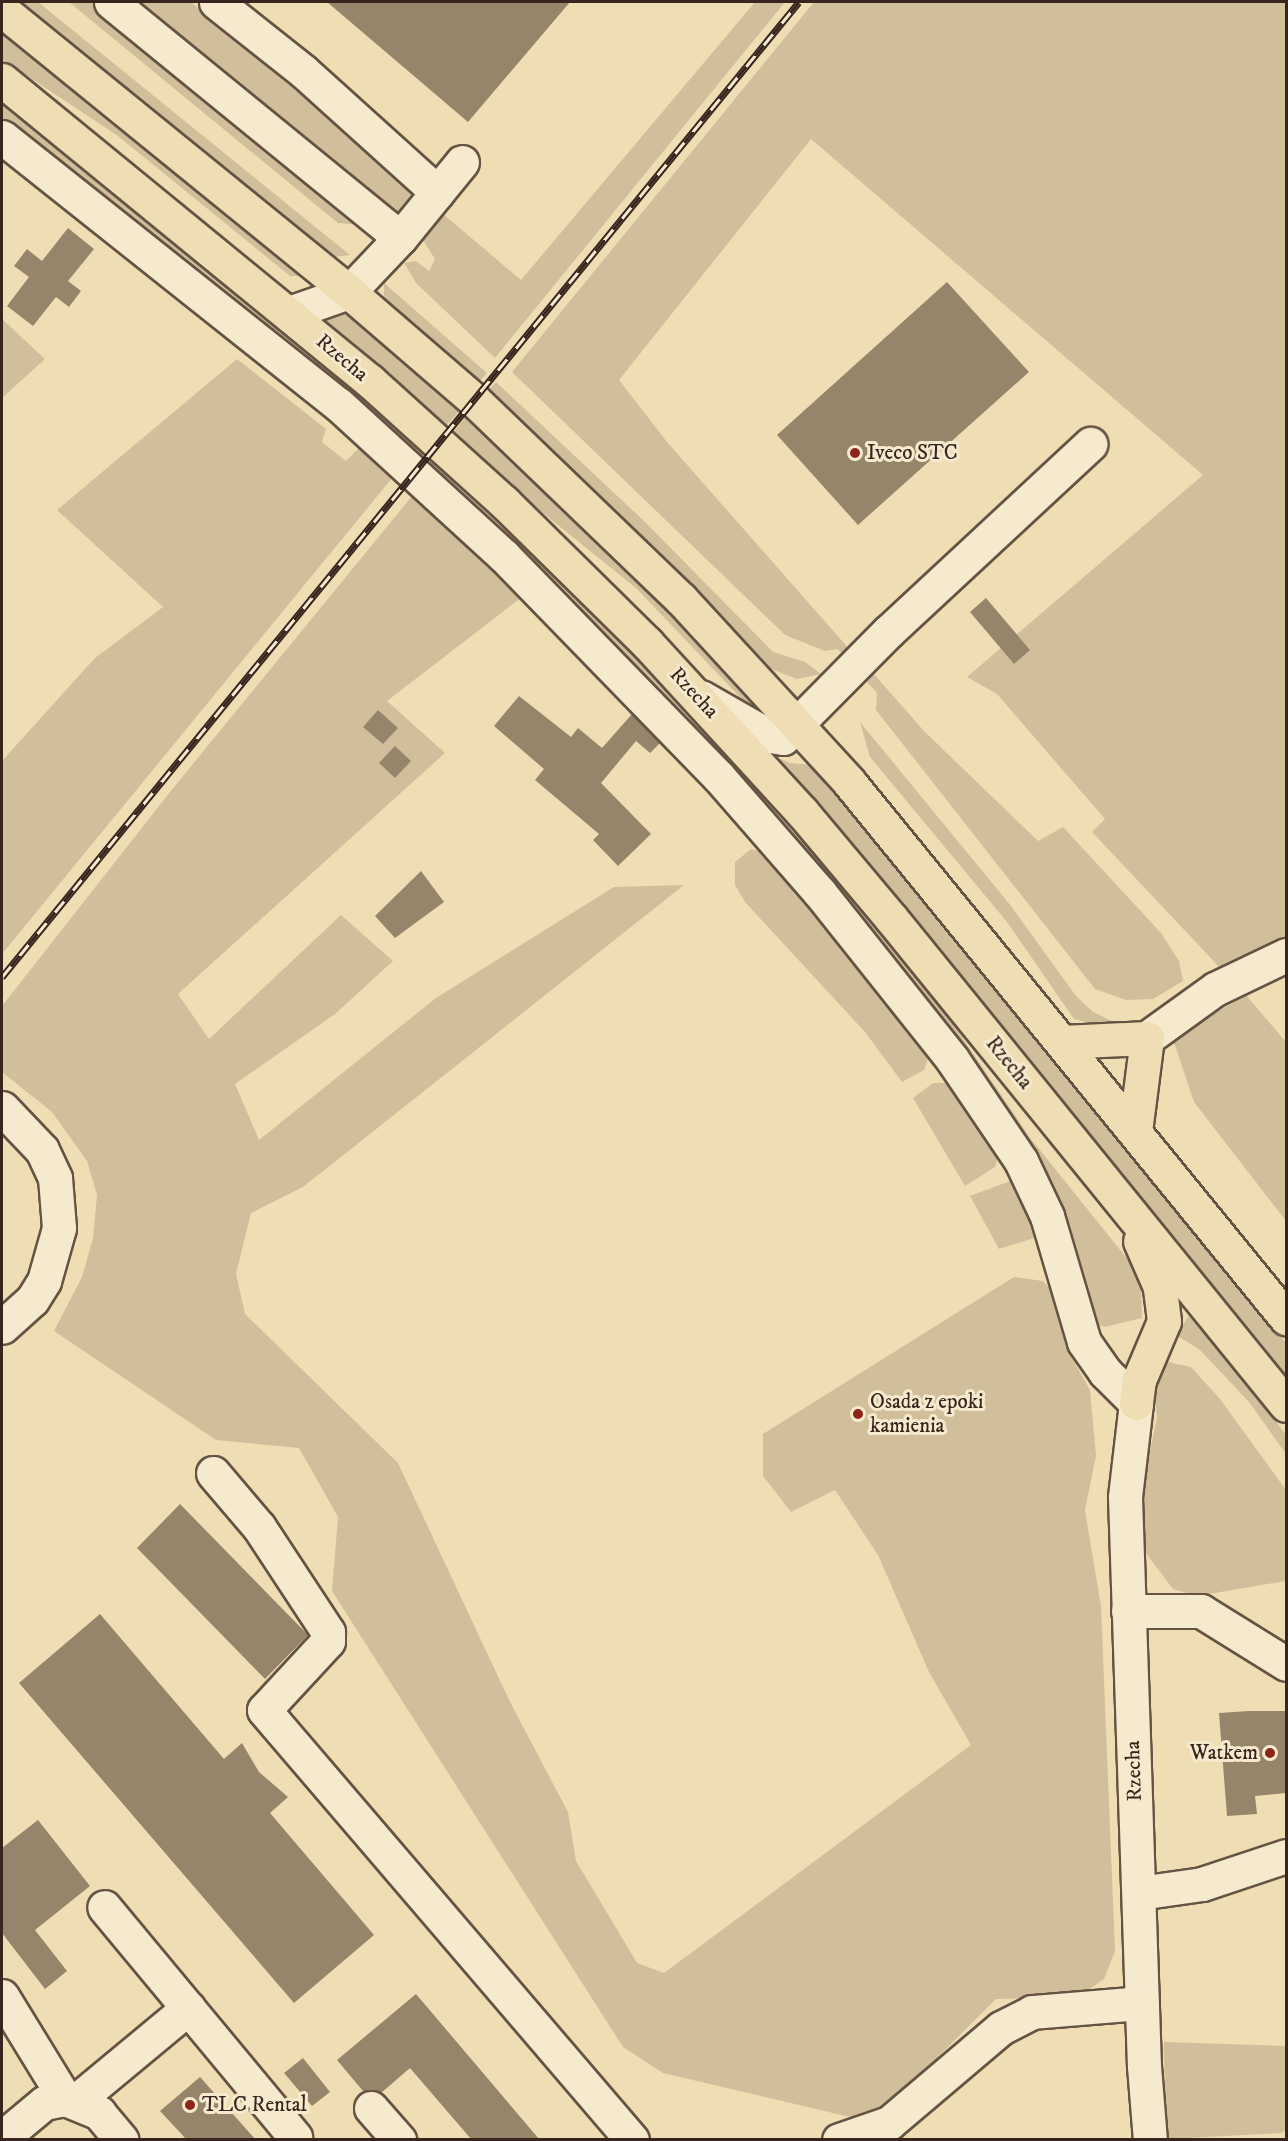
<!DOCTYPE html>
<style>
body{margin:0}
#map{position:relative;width:1288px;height:2141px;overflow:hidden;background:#efdeb3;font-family:"IM FELL DW Pica",serif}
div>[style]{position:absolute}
.green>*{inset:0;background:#d0bf9a}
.building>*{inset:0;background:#97856b}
.roads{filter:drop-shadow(2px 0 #655343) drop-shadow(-2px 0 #655343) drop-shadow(0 2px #655343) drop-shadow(0 -2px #655343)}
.minor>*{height:33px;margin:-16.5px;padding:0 16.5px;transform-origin:16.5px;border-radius:16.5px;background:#f5eace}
.major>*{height:33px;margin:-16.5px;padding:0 16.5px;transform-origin:16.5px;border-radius:16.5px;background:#efdeb3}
.rail>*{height:7px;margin-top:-3.5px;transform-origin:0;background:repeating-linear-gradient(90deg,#f5eace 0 14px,#37251e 0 28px);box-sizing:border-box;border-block:2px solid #37251e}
.dots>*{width:16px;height:16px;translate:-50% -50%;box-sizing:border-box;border:3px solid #f5eace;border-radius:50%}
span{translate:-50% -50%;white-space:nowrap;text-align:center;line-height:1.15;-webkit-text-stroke:6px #f5eace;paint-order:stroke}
.street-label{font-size:21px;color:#37251e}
.poi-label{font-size:21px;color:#37251e}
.left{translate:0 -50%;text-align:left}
.right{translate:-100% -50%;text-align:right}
.frame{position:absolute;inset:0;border:3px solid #37251e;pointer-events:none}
</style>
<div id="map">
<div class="green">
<i style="clip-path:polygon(18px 2px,38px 2px,350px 255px,334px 257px,319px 246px)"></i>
<i style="clip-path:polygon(69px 2px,99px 2px,360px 225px,338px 223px)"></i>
<i style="clip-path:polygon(131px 2px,191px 2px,417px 193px,402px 212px,388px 213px)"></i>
<i style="clip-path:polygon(755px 2px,785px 2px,495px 358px,416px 283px,404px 263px,416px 261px,429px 271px,435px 259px,421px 237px,443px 214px,521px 280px)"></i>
<i style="clip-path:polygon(814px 2px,1286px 2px,1286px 941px,1224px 972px,1092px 832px,1105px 819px,997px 694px,967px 677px,1203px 475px,811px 139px,619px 380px,667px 442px,851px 651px,845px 656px,837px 649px,825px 651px,785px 635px,512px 372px)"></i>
<i style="clip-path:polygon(2px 34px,42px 61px,301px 276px,290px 276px,118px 136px,2px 59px)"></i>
<i style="clip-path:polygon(2px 100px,341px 377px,426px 451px,417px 462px,2px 124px)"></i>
<i style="clip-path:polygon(384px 283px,487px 373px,479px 382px,384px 297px)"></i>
<i style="clip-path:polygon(352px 314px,461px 409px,445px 427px,319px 318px)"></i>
<i style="clip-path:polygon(2px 319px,45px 359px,2px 398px)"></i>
<i style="clip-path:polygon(237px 359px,326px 429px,322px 442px,346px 461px,361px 446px,397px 472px,2px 954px,2px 761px,95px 658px,163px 607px,57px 510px)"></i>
<i style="clip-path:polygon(496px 382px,644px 521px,773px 652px,805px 662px,821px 674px,797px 679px,766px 667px,619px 513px,489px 390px)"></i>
<i style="clip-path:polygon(467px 415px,638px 577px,767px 714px,760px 718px,636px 588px,513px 489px,452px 434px)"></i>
<i style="clip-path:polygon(432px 457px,688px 707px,830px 871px,936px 999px,1031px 1139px,1133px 1266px,1141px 1289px,1142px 1318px,1105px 1327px,1096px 1324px,981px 1084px,425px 467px)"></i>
<i style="clip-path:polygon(417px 490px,522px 597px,387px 701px,445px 753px,178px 994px,209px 1039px,341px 915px,393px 961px,335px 1014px,235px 1084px,259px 1140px,436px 998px,614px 887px,684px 885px,303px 1187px,251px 1213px,236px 1274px,245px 1314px,398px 1463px,510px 1702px,568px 1812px,576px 1861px,637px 1963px,664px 1973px,971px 1745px,929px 1672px,878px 1555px,835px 1490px,791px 1512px,763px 1476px,763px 1434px,1014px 1277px,1043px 1281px,1054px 1293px,1069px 1353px,1090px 1390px,1096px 1456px,1085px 1510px,1101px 1606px,1115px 1951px,1104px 1979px,1078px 1997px,996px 1999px,888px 2107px,854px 2118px,663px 2073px,623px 2047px,332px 1591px,338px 1517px,299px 1448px,216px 1440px,54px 1331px,82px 1277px,93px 1238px,97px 1195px,87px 1161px,52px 1112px,2px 1072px,2px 1006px,170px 792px)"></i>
<i style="clip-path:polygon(873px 673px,924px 731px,1038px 841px,1063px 827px,1161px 933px,1179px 961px,1183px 981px,1153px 999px,1126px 1000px,1095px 989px,876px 710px,877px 693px,867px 682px)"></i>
<i style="clip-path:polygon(860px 722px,1011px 906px,1076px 996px,1093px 1012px,1118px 1024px,1102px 1026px,1074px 1019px,1007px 922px,870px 757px)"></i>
<i style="clip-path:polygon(774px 756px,790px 763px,813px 765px,897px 865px,1286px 1343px,1286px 1380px)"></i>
<i style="clip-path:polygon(751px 849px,773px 855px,929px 1055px,924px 1070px,902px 1082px,865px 1032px,745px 902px,735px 885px,735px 862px)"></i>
<i style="clip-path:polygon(1246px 995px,1286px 1042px,1286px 1221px,1194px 1102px,1175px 1045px,1169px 1040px)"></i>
<i style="clip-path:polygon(933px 1083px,951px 1083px,998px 1157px,995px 1167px,965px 1186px,913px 1098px)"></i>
<i style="clip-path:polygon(1013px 1180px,1035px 1220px,1034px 1238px,999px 1249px,970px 1196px)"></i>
<i style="clip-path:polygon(1188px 1317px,1199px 1319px,1286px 1435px,1286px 1454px,1249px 1402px,1200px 1350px,1176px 1335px)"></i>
<i style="clip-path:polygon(1159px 1360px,1191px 1367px,1220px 1399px,1286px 1490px,1286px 1581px,1197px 1596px,1173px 1589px,1142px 1548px,1144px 1478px,1157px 1418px,1153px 1376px)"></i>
<i style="clip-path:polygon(1164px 2042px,1286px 2046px,1286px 2129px,1282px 2133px,1169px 2139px,1165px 2126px)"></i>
</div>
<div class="building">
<i style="clip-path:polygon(327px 2px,570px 2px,468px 122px)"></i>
<i style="clip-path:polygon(68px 228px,94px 249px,68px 281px,81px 291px,69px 307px,56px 297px,33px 326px,7px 306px,29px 277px,14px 266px,27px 249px,42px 261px)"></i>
<i style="clip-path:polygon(947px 282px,1029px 372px,858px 525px,777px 435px)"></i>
<i style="clip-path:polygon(986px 598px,1030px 650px,1014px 664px,970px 612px)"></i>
<i style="clip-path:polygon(519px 696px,571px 737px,578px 728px,602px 748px,632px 714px,660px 743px,650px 753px,636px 741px,601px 783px,651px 834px,618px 866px,593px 840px,599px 834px,535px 780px,544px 769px,494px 726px)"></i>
<i style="clip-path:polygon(378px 710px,398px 728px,383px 744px,363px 727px)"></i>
<i style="clip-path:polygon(395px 746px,411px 761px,395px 778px,379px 763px)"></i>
<i style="clip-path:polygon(421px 871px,444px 902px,395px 938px,375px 916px)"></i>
<i style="clip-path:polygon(180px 1504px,308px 1635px,265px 1679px,137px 1548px)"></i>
<i style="clip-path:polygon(100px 1614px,224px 1759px,242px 1743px,259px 1772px,288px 1797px,270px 1813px,374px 1935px,294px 2003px,19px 1683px)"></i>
<i style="clip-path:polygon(1249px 1711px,1287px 1711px,1287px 1793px,1255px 1796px,1257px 1814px,1227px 1816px,1219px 1713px)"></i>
<i style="clip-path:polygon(38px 1820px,90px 1886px,35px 1930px,67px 1971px,45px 1989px,2px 1933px,2px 1848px)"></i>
<i style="clip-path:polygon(416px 1994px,539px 2139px,471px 2139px,410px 2068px,381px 2093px,363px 2091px,337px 2060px)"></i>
<i style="clip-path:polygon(303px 2058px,330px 2092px,312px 2106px,284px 2073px)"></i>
<i style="clip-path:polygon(200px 2077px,255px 2139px,186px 2139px,160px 2111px)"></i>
</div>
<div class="roads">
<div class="minor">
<i style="left:111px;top:2px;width:373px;rotate:39.2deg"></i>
<i style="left:400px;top:238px;width:74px;rotate:133.4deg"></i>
<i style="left:349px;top:292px;width:64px;rotate:160.7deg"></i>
<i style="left:216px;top:2px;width:111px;rotate:38.4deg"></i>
<i style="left:303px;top:71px;width:181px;rotate:42.1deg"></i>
<i style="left:2px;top:137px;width:429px;rotate:38.5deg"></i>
<i style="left:338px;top:404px;width:225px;rotate:42.5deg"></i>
<i style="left:504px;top:556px;width:307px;rotate:45.8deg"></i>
<i style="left:718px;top:776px;width:155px;rotate:48.9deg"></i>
<i style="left:820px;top:893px;width:212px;rotate:51.5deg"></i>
<i style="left:952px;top:1059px;width:123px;rotate:55.9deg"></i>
<i style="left:1021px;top:1161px;width:61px;rotate:64.7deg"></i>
<i style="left:1047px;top:1216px;width:131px;rotate:73.6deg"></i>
<i style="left:1084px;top:1342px;width:37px;rotate:55deg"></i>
<i style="left:1105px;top:1372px;width:44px;rotate:45deg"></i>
<i style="left:1136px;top:1403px;width:95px;rotate:96.7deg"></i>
<i style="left:1125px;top:1497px;width:569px;rotate:88.09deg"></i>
<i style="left:1144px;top:2066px;width:74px;rotate:85.4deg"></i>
<i style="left:400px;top:238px;width:98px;rotate:-50.8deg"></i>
<i style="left:701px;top:697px;width:78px;rotate:29.8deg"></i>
<i style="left:769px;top:736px;width:14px;rotate:8deg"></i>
<i style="left:783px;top:738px;width:151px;rotate:-45.3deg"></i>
<i style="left:889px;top:631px;width:275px;rotate:-42.9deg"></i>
<i style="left:1147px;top:1038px;width:84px;rotate:-35.8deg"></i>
<i style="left:1215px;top:989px;width:79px;rotate:-25.6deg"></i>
<i style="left:2px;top:1108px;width:58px;rotate:46.4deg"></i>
<i style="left:42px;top:1150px;width:31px;rotate:65deg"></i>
<i style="left:55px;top:1178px;width:50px;rotate:85.4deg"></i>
<i style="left:59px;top:1228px;width:55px;rotate:105.8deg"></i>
<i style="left:44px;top:1281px;width:22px;rotate:122deg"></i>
<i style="left:32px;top:1300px;width:40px;rotate:138deg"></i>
<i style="left:213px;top:1473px;width:71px;rotate:49.6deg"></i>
<i style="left:259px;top:1527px;width:126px;rotate:56.7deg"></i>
<i style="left:328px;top:1632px;width:9px;rotate:90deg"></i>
<i style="left:328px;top:1641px;width:94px;rotate:132.8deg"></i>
<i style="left:264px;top:1710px;width:566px;rotate:49.44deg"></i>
<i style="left:1128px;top:1611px;width:73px"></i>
<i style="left:1201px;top:1611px;width:100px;rotate:31.9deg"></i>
<i style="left:1139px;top:1893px;width:64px;rotate:-8.1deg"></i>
<i style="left:1202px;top:1884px;width:89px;rotate:-18.4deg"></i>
<i style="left:2px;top:1996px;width:121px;rotate:58.5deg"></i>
<i style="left:188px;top:2008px;width:168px;rotate:50.3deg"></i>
<i style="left:76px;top:2101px;width:146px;rotate:-39.7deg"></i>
<i style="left:188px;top:2008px;width:131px;rotate:-129.7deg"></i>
<i style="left:371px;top:2108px;width:43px;rotate:48.8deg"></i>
<i style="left:2px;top:2138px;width:55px;rotate:-39.8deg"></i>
<i style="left:44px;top:2103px;width:21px;rotate:-11deg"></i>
<i style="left:65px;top:2099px;width:37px;rotate:22deg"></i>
<i style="left:99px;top:2113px;width:35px;rotate:50deg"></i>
<i style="left:839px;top:2140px;width:53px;rotate:-18.8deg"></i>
<i style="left:889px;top:2123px;width:147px;rotate:-40.3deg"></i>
<i style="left:1001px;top:2028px;width:35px;rotate:-27deg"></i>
<i style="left:1032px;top:2012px;width:110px;rotate:-4.7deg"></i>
</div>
<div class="major">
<i style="left:2px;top:10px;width:447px;rotate:39.1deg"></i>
<i style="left:349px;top:292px;width:165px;rotate:40.8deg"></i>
<i style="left:474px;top:400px;width:287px;rotate:43.9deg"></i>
<i style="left:681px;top:599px;width:248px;rotate:47.4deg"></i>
<i style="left:849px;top:782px;width:692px;rotate:50.81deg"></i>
<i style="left:2px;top:80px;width:475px;rotate:39.3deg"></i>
<i style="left:370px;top:381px;width:181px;rotate:42.1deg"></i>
<i style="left:504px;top:502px;width:201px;rotate:44.6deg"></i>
<i style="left:647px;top:643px;width:229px;rotate:47.5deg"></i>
<i style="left:802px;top:812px;width:138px;rotate:50deg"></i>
<i style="left:891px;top:918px;width:627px;rotate:50.95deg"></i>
<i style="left:1062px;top:1042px;width:85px;rotate:-2.7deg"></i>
<i style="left:1147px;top:1038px;width:95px;rotate:97.3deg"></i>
<i style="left:1136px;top:1403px;width:23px;rotate:-83deg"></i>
<i style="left:1139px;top:1380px;width:64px;rotate:-67deg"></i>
<i style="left:1164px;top:1321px;width:34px;rotate:-97deg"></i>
<i style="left:1160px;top:1287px;width:50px;rotate:-113.5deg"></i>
</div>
</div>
<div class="rail">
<i style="left:2px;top:977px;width:1259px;rotate:-50.74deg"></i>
</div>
<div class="dots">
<i style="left:855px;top:453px;background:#8f2418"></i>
<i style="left:858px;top:1414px;background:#8f2418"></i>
<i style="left:1270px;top:1753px;background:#8f2418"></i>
<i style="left:190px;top:2105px;background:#8f2418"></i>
</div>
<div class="street-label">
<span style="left:342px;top:358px;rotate:40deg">Rzecha</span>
<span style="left:694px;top:693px;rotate:47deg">Rzecha</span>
<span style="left:1009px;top:1063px;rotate:51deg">Rzecha</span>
<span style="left:1134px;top:1771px;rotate:-92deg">Rzecha</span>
</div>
<div class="poi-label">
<span class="left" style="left:867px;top:453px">Iveco STC</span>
<span class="left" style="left:870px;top:1414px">Osada z epoki<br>kamienia</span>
<span class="right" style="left:1258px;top:1753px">Watkem</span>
<span class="left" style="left:202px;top:2105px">TLC Rental</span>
</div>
<div class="frame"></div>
</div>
